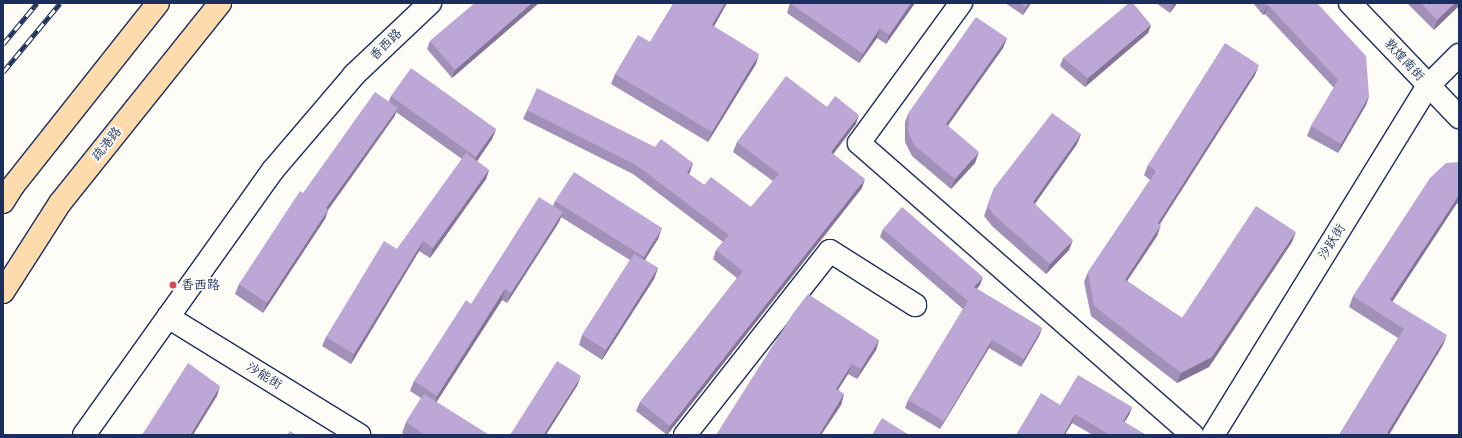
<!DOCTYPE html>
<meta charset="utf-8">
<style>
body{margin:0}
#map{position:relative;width:1462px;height:438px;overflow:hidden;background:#fdfcf7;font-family:"Comic Neue","LXGW WenKai TC",sans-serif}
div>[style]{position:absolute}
.roads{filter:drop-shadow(1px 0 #1b2f5e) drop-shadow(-1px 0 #1b2f5e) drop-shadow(0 1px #1b2f5e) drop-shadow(0 -1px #1b2f5e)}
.minor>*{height:22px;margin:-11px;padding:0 11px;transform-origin:11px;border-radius:11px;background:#fdfcf7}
.highway>*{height:22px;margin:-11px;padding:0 11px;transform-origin:11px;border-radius:11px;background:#fedbac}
.rail>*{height:4.5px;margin-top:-2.25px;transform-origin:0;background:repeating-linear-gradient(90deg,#fdfcf7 0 9px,#1b2f5e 0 18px);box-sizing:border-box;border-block:1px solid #1b2f5e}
.wall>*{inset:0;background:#a390b8}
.shaded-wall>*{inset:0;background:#847596}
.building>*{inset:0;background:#bda7d6}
.dots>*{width:11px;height:11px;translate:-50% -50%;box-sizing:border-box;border:2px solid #fdfcf7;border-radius:50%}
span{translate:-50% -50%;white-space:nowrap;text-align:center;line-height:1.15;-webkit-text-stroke:4px #fdfcf7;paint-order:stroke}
.street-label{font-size:13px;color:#1b2f5e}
.poi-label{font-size:13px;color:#1b2f5e}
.left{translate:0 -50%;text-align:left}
.frame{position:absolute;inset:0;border:4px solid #1b2f5e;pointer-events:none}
</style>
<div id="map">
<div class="roads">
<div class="minor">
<i style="left:961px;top:3px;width:173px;rotate:126.1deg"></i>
<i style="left:859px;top:143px;width:443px;rotate:41.2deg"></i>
<i style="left:1350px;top:3px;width:158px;rotate:46.3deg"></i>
<i style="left:168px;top:317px;width:225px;rotate:31.7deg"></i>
<i style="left:84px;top:435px;width:325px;rotate:-54.5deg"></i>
<i style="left:273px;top:170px;width:125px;rotate:-49.5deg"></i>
<i style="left:354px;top:75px;width:105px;rotate:-43.5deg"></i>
<i style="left:685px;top:435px;width:234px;rotate:-51.8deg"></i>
<i style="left:830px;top:251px;width:101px;rotate:32.4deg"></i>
<i style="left:1213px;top:435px;width:410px;rotate:-58.4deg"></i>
<i style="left:1428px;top:86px;width:44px;rotate:-45deg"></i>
</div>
<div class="highway">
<i style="left:3px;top:202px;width:19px;rotate:-58deg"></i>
<i style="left:13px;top:186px;width:233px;rotate:-51.6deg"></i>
<i style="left:3px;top:292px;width:106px;rotate:-57.4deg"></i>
<i style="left:60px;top:203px;width:256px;rotate:-51.3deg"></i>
</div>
</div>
<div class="rail">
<i style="left:3px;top:44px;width:53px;rotate:-50.3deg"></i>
<i style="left:3px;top:72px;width:89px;rotate:-50.4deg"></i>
</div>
<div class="wall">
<i style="clip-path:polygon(475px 3px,539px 3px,452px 78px,427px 49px,430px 41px)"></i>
<i style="clip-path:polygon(671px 3px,727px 3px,714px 26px,756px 64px,708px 142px,611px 84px,615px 74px,650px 42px,673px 4px)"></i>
<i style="clip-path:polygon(790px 3px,915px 3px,886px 44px,877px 38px,859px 63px,787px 13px)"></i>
<i style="clip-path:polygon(1005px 3px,1031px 3px,1023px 15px)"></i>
<i style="clip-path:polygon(1156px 3px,1177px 3px,1170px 13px)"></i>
<i style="clip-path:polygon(1253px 3px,1317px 3px,1369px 96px,1366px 105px,1338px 153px,1307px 136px,1311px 126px,1334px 88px,1265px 14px,1263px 15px)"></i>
<i style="clip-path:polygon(1407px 3px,1459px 3px,1434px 30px)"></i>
<i style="clip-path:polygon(1151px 25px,1148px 33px,1085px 87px,1060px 66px,1063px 58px)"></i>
<i style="clip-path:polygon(1007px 38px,1003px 48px,948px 125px,975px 163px,951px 189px,912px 156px,905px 142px,905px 122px,909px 112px)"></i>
<i style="clip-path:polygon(1255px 75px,1160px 224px,1157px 236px,1127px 281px,1182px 318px,1292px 242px,1209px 367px,1177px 383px,1091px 316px,1084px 282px,1088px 272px,1150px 180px,1144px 175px,1148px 165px)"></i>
<i style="clip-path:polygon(391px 96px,496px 129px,492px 139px,477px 161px,489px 170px,486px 179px,430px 258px,419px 251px,351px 364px,322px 346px,326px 337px,397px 249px,462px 159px,396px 112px,394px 117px,328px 210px,325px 219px,263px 313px,235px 294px,239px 284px,389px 101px)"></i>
<i style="clip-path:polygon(827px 107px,856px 124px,833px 154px,862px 188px,667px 435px,636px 411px,640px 402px,737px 278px,713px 259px,716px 250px,723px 242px,633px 174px,523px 119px,527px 110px,655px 147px,693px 163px,689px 174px,704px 185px,751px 207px,773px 181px,733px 152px,737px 142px)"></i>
<i style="clip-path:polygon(1081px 134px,1077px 144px,1035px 204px,1069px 250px,1046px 274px,992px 226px,984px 216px,994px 188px)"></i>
<i style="clip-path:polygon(1459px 162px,1459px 206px,1457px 203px,1392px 302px,1443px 345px,1389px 434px,1339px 435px,1398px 338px,1349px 307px,1353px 296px)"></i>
<i style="clip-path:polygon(555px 201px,658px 239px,645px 260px,658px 268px,654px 279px,602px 360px,579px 345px,582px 335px,630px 260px,561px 217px,559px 222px,507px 303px,502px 300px,436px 402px,489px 435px,406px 435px,402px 433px,406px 422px,421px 398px,410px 391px,414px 381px,471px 304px,553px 206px)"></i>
<i style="clip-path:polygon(883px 229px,980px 285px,977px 289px,1042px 328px,1039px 336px,1021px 367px,989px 348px,940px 429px,905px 408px,908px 400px,963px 309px,880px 237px)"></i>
<i style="clip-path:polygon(879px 340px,876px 350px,857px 379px,848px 374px,838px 390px,844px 394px,841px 405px,821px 435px,716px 435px)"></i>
<i style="clip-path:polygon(1060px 405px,1132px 407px,1129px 415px,1124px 422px,1146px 435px,1093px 435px,1072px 423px)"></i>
</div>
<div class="shaded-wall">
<i style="clip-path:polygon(532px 3px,539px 3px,452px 78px,455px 70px)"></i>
<i style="clip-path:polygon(725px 3px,727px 3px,709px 35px,712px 25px)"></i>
<i style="clip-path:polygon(911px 3px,915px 3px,886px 44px,889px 35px)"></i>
<i style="clip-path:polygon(1029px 3px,1031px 3px,1023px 15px,1026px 7px)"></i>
<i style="clip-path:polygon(1174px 3px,1177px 3px,1170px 13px)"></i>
<i style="clip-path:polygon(1455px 3px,1459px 3px,1459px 6px,1434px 30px,1437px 20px)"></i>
<i style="clip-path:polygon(1268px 5px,1265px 14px,1263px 15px,1267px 6px)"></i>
<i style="clip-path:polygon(1151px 25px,1148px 33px,1085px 87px,1088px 78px)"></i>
<i style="clip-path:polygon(880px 28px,877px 38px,859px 63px,863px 54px)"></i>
<i style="clip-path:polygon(1007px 38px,1003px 48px,942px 134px,946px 124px)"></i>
<i style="clip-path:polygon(759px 54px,756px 64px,708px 142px,712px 132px)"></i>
<i style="clip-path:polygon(1259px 65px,1255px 75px,1154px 233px,1158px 223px)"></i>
<i style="clip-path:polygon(1369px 96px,1366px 105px,1338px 153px,1341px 144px)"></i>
<i style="clip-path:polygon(398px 108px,394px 117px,328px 210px,325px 219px,263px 313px,267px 303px,326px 208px)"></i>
<i style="clip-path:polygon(859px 115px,856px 124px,828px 161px,831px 152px)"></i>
<i style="clip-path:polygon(496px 129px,492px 139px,473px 167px,476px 157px)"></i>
<i style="clip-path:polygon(1081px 134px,1077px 144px,1029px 212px,1033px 202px)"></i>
<i style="clip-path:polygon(979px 152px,975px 163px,951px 189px,955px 179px)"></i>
<i style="clip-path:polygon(693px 163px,690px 172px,684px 182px,687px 173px)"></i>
<i style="clip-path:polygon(489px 170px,486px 179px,430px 258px,433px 248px)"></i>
<i style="clip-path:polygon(865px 179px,862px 188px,667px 435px,670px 426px)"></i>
<i style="clip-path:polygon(1459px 195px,1457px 203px,1387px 310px,1390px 300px)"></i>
<i style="clip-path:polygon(563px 212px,559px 222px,507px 303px,511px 293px)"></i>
<i style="clip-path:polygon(1161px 225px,1157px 236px,1121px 290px,1125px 280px)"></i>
<i style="clip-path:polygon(662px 228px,658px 239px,640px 267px,644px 257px)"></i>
<i style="clip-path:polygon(1296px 232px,1292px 242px,1209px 367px,1177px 383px,1181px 373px)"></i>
<i style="clip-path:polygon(1073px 240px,1069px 250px,1046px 274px,1050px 264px)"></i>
<i style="clip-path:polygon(423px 241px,419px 251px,351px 364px,354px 354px)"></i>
<i style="clip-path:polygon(658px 268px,654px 279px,602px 360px,606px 350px)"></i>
<i style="clip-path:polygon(983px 277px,980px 285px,971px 295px,974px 287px)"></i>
<i style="clip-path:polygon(505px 289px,502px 300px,434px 406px,437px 396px)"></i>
<i style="clip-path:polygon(1042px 328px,1039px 336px,1021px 367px,1024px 359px)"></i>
<i style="clip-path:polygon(1447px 335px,1443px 345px,1389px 435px,1387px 433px)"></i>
<i style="clip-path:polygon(879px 340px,876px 350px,857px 379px,861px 369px)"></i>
<i style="clip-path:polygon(992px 340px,989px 348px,940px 429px,944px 421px)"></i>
<i style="clip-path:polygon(852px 364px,848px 374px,832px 399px,836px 389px)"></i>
<i style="clip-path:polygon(581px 376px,577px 386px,546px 435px,543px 435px)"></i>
<i style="clip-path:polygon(220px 386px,217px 396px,193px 435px,190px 435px)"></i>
<i style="clip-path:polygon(844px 394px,841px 405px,821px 435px,819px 435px)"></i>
<i style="clip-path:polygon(1132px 407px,1129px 415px,1120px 429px,1123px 421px)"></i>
<i style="clip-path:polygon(1075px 414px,1072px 423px,1065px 435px,1063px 435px)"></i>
</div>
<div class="building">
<i style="clip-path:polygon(475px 3px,532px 3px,455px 70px,430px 41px)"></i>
<i style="clip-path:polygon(674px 3px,725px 3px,712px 25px,759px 54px,712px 132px,615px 74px,638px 35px,650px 42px)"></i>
<i style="clip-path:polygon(790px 3px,911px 3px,889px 35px,880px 28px,863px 54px)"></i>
<i style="clip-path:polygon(1020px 3px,1029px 3px,1026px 7px)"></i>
<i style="clip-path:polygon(1129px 3px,1133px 3px,1151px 25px,1088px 78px,1063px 58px)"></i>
<i style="clip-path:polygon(1264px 3px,1317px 3px,1366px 56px,1369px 96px,1341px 144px,1311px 126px,1338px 80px,1268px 5px,1267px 6px)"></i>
<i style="clip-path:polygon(1421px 3px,1455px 3px,1437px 20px)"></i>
<i style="clip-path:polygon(976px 17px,1007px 38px,946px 124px,979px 152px,955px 179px,915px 146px,908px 132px,909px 112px)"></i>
<i style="clip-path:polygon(1225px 43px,1259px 65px,1158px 223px,1161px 225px,1125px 280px,1182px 318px,1256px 206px,1296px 232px,1212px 357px,1181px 373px,1094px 306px,1088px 272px,1156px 171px,1148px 165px)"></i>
<i style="clip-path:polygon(411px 68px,496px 129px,476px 157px,391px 96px)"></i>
<i style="clip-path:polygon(786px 76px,827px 107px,835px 96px,859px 115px,831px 152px,865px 179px,670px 426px,640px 402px,743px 271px,716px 250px,729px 235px,636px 165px,527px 110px,537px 88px,655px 147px,661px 139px,693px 163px,687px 173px,704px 185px,711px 177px,751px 207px,779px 174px,737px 142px)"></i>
<i style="clip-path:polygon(375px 92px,398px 108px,326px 208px,328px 210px,267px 303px,239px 284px,300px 191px,303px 193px)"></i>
<i style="clip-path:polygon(1052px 113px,1081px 134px,1033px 202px,1073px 240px,1050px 264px,995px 216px,987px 206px,994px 188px)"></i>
<i style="clip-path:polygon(466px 153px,489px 170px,433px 248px,423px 241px,354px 354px,326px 337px,384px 241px,397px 249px)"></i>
<i style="clip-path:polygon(1459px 162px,1459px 195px,1390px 300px,1447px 335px,1387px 433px,1391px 435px,1339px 435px,1404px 329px,1353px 296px,1430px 178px,1446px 163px)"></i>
<i style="clip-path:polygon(574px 172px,662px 228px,644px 257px,555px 201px)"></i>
<i style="clip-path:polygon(539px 197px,563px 212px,511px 293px,505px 289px,437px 396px,414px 381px,466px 300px,471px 304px)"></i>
<i style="clip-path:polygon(902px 207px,983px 277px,974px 287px,1042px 328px,1024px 359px,992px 340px,944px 421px,908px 400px,968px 301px,883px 229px)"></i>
<i style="clip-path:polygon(634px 254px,658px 268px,606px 350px,582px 335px)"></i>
<i style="clip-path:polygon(808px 294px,879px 340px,861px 369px,852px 364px,836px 389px,844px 394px,819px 435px,716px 435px,794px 312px)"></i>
<i style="clip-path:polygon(557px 361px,581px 376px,543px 435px,510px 435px)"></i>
<i style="clip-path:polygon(188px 363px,220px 386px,190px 435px,142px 435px)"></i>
<i style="clip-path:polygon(1078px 375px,1132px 407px,1123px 421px,1146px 435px,1110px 435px,1075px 414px,1063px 435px,1016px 435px,1041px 393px,1060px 405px)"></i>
<i style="clip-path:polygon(424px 394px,489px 435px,425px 435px,406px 422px)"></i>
<i style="clip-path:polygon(882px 418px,909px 435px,872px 435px)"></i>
<i style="clip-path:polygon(290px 431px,296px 435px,287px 435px)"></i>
</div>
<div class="dots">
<i style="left:173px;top:285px;background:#d1495b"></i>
</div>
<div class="street-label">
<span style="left:386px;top:45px;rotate:-44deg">香西路</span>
<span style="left:1404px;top:60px;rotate:47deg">敦煌南街</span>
<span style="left:107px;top:144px;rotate:-51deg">疏港路</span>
<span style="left:1332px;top:242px;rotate:-58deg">沙跃街</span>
<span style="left:264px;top:376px;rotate:32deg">沙能街</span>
</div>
<div class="poi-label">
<span class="left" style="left:181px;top:285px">香西路</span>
</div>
<div class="frame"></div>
</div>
